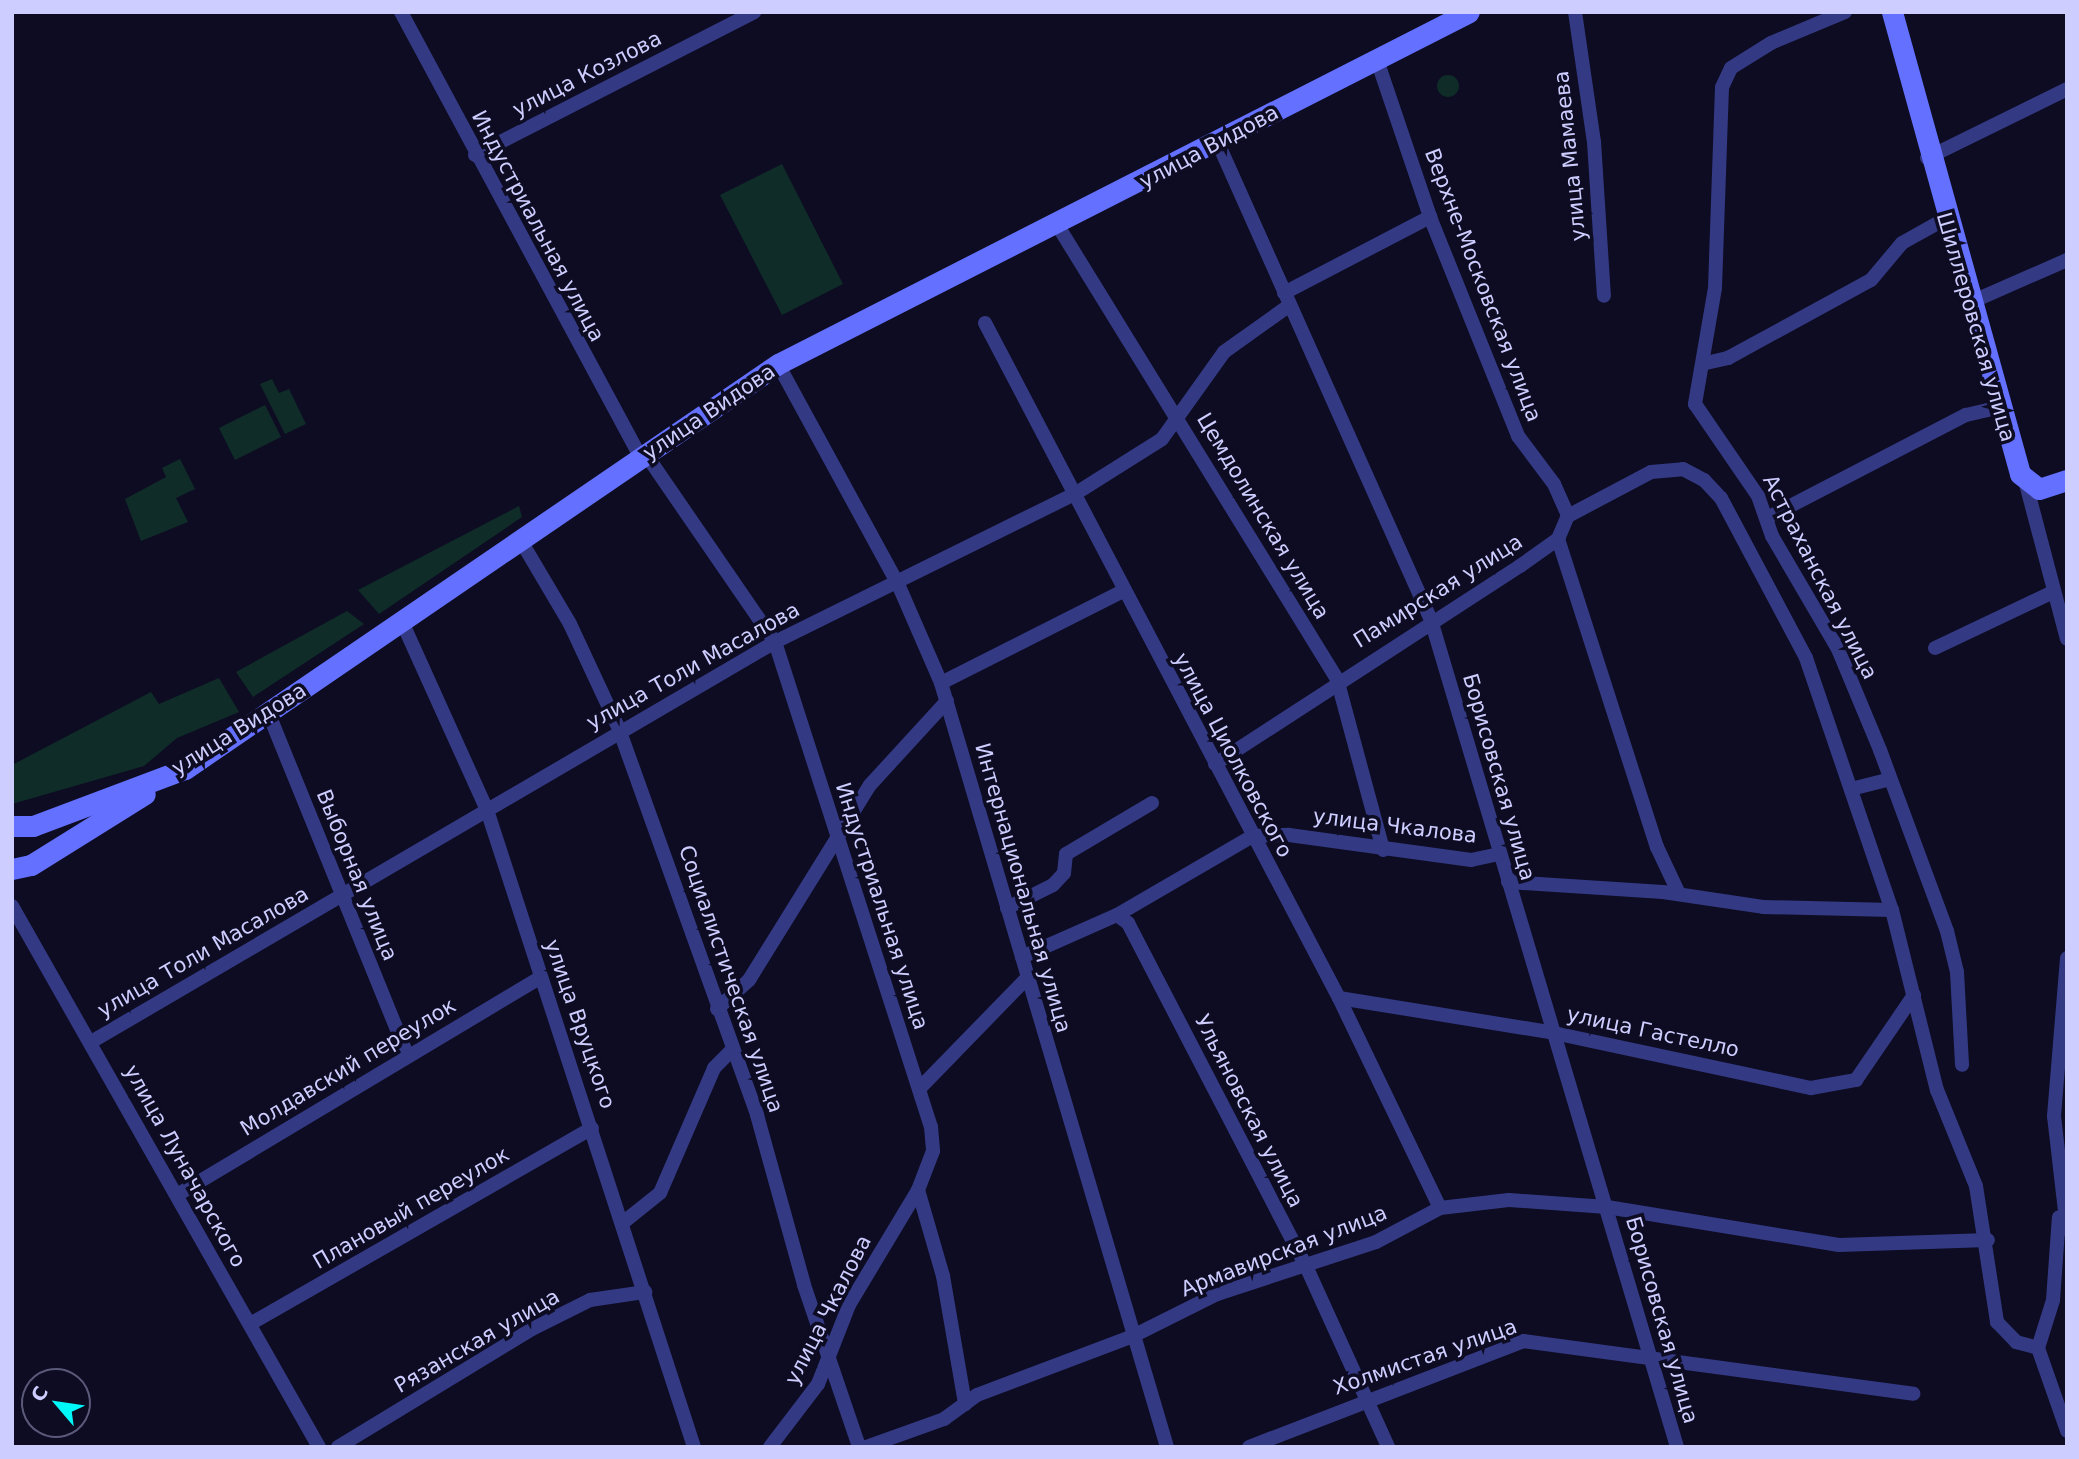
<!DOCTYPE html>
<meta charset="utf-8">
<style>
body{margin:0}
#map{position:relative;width:2079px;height:1459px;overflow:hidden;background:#0d0c22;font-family:"DejaVu Sans",sans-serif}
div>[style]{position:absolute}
.green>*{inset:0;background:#0f2c28}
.round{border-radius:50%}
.street>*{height:14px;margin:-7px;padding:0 7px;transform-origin:7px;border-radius:7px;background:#343984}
.secondary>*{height:21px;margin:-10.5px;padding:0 10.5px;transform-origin:10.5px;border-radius:10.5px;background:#6470ff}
span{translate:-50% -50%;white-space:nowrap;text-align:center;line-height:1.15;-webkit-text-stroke:7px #0d0c22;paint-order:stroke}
.street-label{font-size:21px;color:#cecdff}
.frame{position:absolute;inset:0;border:14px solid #cecdff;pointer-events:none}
.north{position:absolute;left:21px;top:1368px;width:70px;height:70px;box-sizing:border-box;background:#0d0c22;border:2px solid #5a597a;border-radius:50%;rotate:299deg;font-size:19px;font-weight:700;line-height:28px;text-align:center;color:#cecdff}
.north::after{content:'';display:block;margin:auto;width:24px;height:32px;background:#00f8f8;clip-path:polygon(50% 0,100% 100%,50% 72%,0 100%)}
</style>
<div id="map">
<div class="green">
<i class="round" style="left:1437px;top:75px;width:22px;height:22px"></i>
<i style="clip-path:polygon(782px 164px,843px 284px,782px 315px,720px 195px)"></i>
<i style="clip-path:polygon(272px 379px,279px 393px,289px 389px,306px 424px,285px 434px,260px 384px)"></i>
<i style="clip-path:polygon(265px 405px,281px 437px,235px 460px,219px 428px)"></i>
<i style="clip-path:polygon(180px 459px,195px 489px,176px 498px,188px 522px,141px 541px,125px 499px,166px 477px,162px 468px)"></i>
<i style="clip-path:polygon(519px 506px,522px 517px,379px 614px,358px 590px)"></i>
<i style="clip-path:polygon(347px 611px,364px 624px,253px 697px,236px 672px)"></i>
<i style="clip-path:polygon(219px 678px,239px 712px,177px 738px,144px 766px,12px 804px,12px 765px,151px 692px,159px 704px)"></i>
</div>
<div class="street">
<i style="left:401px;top:12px;width:506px;rotate:61.71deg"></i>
<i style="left:1575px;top:12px;width:131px;rotate:81.7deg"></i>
<i style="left:1594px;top:142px;width:154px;rotate:86.3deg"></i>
<i style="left:1845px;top:12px;width:80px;rotate:157.3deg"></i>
<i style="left:1771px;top:43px;width:47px;rotate:148deg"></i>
<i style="left:1731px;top:68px;width:21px;rotate:115deg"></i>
<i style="left:1722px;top:87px;width:201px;rotate:92deg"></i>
<i style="left:1715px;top:288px;width:118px;rotate:99.8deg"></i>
<i style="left:1695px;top:404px;width:112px;rotate:55.6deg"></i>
<i style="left:1758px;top:496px;width:42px;rotate:70.7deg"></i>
<i style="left:1772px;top:536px;width:131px;rotate:59.7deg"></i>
<i style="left:1838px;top:649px;width:109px;rotate:67.4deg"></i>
<i style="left:1880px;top:750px;width:193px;rotate:69.7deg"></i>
<i style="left:1947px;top:931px;width:42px;rotate:76.3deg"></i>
<i style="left:1957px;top:972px;width:93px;rotate:86.9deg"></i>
<i style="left:1377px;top:60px;width:166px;rotate:71.3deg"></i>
<i style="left:1430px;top:217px;width:236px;rotate:68.1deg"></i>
<i style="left:1518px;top:436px;width:60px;rotate:53.1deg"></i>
<i style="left:1554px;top:484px;width:35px;rotate:66deg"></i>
<i style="left:1218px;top:143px;width:522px;rotate:65.94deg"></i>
<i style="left:1431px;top:620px;width:863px;rotate:73.43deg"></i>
<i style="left:475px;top:155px;width:314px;rotate:-27.1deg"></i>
<i style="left:1927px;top:158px;width:156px;rotate:-26.2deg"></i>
<i style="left:1058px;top:226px;width:532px;rotate:58.37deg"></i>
<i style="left:1337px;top:679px;width:177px;rotate:74.9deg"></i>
<i style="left:1284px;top:293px;width:165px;rotate:-27.5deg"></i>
<i style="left:1969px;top:303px;width:107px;rotate:-23.7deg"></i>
<i style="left:985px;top:323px;width:762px;rotate:62.33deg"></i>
<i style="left:1339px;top:998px;width:233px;rotate:64.3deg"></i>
<i style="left:1706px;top:363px;width:23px;rotate:-13deg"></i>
<i style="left:1728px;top:358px;width:163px;rotate:-28.6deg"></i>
<i style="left:1871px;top:280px;width:48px;rotate:-50deg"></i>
<i style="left:1902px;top:243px;width:49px;rotate:-29.2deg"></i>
<i style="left:778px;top:364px;width:251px;rotate:61.4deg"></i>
<i style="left:898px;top:584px;width:108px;rotate:66.5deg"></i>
<i style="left:941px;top:683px;width:797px;rotate:73.52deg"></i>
<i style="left:647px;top:456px;width:226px;rotate:55.5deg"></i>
<i style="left:775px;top:642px;width:509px;rotate:72.17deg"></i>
<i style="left:931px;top:1127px;width:24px;rotate:85deg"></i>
<i style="left:933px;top:1151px;width:42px;rotate:111deg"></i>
<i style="left:918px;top:1190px;width:134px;rotate:121deg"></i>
<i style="left:849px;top:1305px;width:85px;rotate:111.4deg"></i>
<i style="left:818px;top:1384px;width:79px;rotate:127.3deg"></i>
<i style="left:2026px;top:484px;width:160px;rotate:75.2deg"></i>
<i style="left:1769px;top:517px;width:222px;rotate:-27.4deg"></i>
<i style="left:1966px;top:415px;width:35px;rotate:-13deg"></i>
<i style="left:1558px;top:539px;width:324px;rotate:72.2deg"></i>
<i style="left:1657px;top:847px;width:52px;rotate:64.9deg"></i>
<i style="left:521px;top:541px;width:96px;rotate:59.4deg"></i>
<i style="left:570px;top:624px;width:116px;rotate:65deg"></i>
<i style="left:619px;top:729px;width:410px;rotate:70.3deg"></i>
<i style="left:757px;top:1115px;width:176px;rotate:74.5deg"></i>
<i style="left:804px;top:1285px;width:171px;rotate:71.2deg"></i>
<i style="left:403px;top:624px;width:204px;rotate:65.7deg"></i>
<i style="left:487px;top:810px;width:670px;rotate:72deg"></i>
<i style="left:1935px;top:648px;width:131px;rotate:-25.4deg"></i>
<i style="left:941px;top:683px;width:204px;rotate:-26.8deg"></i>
<i style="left:268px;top:712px;width:369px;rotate:67.9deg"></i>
<i style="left:1215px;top:764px;width:364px;rotate:-33deg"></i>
<i style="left:1520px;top:566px;width:47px;rotate:-35.4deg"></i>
<i style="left:1558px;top:539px;width:25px;rotate:-67deg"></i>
<i style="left:1568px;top:516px;width:94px;rotate:-27.9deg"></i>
<i style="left:1651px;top:472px;width:32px;rotate:-5deg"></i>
<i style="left:1683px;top:469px;width:24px;rotate:28deg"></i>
<i style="left:1704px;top:480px;width:25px;rotate:47deg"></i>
<i style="left:1721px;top:498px;width:181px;rotate:62deg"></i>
<i style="left:1806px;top:658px;width:266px;rotate:71.2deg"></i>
<i style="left:1892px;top:910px;width:186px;rotate:76deg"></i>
<i style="left:1937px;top:1090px;width:104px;rotate:67.9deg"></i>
<i style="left:1976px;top:1186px;width:138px;rotate:81.2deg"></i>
<i style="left:1997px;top:1322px;width:28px;rotate:46deg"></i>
<i style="left:2016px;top:1342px;width:23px;rotate:15deg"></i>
<i style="left:2038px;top:1348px;width:88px;rotate:70.7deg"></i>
<i style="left:1851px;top:789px;width:38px;rotate:-14deg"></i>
<i style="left:1508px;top:882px;width:155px;rotate:3.7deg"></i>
<i style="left:1663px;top:892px;width:101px;rotate:8.5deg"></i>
<i style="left:1763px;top:907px;width:129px;rotate:1.3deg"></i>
<i style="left:12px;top:906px;width:622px;rotate:60.43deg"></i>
<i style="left:1007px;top:908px;width:51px;rotate:-26.6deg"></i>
<i style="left:1053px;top:885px;width:16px;rotate:-47deg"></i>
<i style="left:1064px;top:873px;width:19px;rotate:-84deg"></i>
<i style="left:1066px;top:854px;width:100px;rotate:-30.7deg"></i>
<i style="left:1117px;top:915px;width:14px;rotate:36deg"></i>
<i style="left:1128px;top:923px;width:386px;rotate:62.6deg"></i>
<i style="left:1306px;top:1266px;width:199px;rotate:65.6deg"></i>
<i style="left:1022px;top:957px;width:104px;rotate:-23.9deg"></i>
<i style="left:1117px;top:915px;width:157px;rotate:-30.2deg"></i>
<i style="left:1253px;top:836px;width:36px;rotate:-2deg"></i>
<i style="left:1289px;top:835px;width:184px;rotate:7.8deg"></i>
<i style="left:1471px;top:860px;width:30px;rotate:-12deg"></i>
<i style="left:2067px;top:958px;width:159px;rotate:94.7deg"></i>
<i style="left:2054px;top:1116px;width:114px;rotate:83.4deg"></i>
<i style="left:1339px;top:998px;width:218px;rotate:9.2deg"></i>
<i style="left:1554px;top:1033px;width:263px;rotate:12.1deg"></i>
<i style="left:1811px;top:1088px;width:46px;rotate:-10.1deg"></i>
<i style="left:1856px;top:1080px;width:103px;rotate:-55.7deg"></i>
<i style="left:717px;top:1009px;width:43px;rotate:-42.2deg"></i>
<i style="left:749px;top:980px;width:229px;rotate:-58.2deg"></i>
<i style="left:870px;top:785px;width:114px;rotate:-47.5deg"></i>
<i style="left:91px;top:1042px;width:792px;rotate:-30.32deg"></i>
<i style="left:775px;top:642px;width:338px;rotate:-26.3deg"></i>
<i style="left:1078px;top:492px;width:99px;rotate:-32.2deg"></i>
<i style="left:1162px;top:439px;width:107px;rotate:-54.5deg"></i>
<i style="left:1224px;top:352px;width:81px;rotate:-35.5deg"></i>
<i style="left:919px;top:1089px;width:155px;rotate:-45.8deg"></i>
<i style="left:918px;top:1190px;width:90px;rotate:73.8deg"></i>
<i style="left:943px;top:1276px;width:130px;rotate:80.2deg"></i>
<i style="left:177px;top:1195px;width:424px;rotate:-30.9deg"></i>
<i style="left:625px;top:1221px;width:45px;rotate:-38.7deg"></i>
<i style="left:660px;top:1193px;width:136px;rotate:-66.6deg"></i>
<i style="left:714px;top:1068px;width:25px;rotate:-45deg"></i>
<i style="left:250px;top:1324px;width:394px;rotate:-29.8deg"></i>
<i style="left:2038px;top:1348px;width:50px;rotate:-72.6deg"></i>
<i style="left:2053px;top:1300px;width:83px;rotate:-85.9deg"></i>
<i style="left:338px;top:1447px;width:227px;rotate:-31.3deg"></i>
<i style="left:532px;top:1329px;width:65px;rotate:-26.6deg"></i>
<i style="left:590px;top:1300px;width:56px;rotate:-8.3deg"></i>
<i style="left:866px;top:1447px;width:83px;rotate:-19.7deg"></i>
<i style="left:944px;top:1419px;width:41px;rotate:-36deg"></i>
<i style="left:977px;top:1395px;width:167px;rotate:-20.7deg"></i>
<i style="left:1133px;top:1336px;width:94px;rotate:-26.6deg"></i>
<i style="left:1217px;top:1294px;width:167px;rotate:-18.1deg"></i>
<i style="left:1376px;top:1242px;width:72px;rotate:-28deg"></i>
<i style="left:1440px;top:1208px;width:69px;rotate:-6.6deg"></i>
<i style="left:1509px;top:1200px;width:98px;rotate:4.1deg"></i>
<i style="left:1607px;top:1207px;width:235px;rotate:9.3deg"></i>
<i style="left:1839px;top:1245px;width:149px;rotate:-1.9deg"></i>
<i style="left:1249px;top:1447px;width:294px;rotate:-21.1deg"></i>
<i style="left:1523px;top:1341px;width:394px;rotate:7.7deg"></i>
</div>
<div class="secondary">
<i style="left:1892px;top:12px;width:479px;rotate:74.5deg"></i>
<i style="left:2020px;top:474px;width:24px;rotate:38deg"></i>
<i style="left:2039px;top:489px;width:29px;rotate:-18deg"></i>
<i style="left:12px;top:826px;width:21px"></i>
<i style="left:33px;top:826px;width:162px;rotate:-20.6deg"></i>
<i style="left:185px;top:769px;width:718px;rotate:-34.33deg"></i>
<i style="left:778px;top:364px;width:775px;rotate:-26.99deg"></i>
<i style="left:12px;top:869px;width:19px;rotate:-12deg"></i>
<i style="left:31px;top:865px;width:134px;rotate:-31.9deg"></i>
</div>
<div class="street-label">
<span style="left:587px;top:74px;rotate:-27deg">улица Козлова</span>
<span style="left:1209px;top:147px;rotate:-28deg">улица Видова</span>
<span style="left:1570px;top:156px;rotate:-96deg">улица Мамаева</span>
<span style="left:538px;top:226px;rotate:62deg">Индустриальная улица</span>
<span style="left:1483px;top:285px;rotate:69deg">Верхне-Московская улица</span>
<span style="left:1976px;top:327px;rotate:74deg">Шиллеровская улица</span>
<span style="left:709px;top:412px;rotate:-34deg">улица Видова</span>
<span style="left:1263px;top:516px;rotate:59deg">Цемдолинская улица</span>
<span style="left:1820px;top:577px;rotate:63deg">Астраханская улица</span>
<span style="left:1438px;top:591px;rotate:-32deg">Памирская улица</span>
<span style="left:693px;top:666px;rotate:-29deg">улица Толи Масалова</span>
<span style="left:239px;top:729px;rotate:-32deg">улица Видова</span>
<span style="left:1233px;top:755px;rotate:62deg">улица Циолковского</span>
<span style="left:1499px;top:777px;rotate:74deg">Борисовская улица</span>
<span style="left:1395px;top:826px;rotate:7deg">улица Чкалова</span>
<span style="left:357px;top:875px;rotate:68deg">Выборная улица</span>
<span style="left:1023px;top:888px;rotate:74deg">Интернациональная улица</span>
<span style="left:882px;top:906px;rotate:72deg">Индустриальная улица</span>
<span style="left:203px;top:952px;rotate:-30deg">улица Толи Масалова</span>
<span style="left:731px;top:979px;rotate:71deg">Социалистическая улица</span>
<span style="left:580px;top:1024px;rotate:71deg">улица Вруцкого</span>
<span style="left:1653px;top:1032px;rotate:12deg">улица Гастелло</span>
<span style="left:348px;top:1067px;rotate:-31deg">Молдавский переулок</span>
<span style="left:1249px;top:1111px;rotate:63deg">Ульяновская улица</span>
<span style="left:185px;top:1166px;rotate:61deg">улица Луначарского</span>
<span style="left:411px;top:1208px;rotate:-30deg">Плановый переулок</span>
<span style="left:1284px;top:1251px;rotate:-21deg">Армавирская улица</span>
<span style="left:828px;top:1310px;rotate:-63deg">улица Чкалова</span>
<span style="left:1662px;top:1320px;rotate:74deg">Борисовская улица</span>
<span style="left:477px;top:1341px;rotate:-30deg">Рязанская улица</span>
<span style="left:1425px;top:1357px;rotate:-19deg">Холмистая улица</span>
</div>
<div class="frame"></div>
<div class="north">С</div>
</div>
